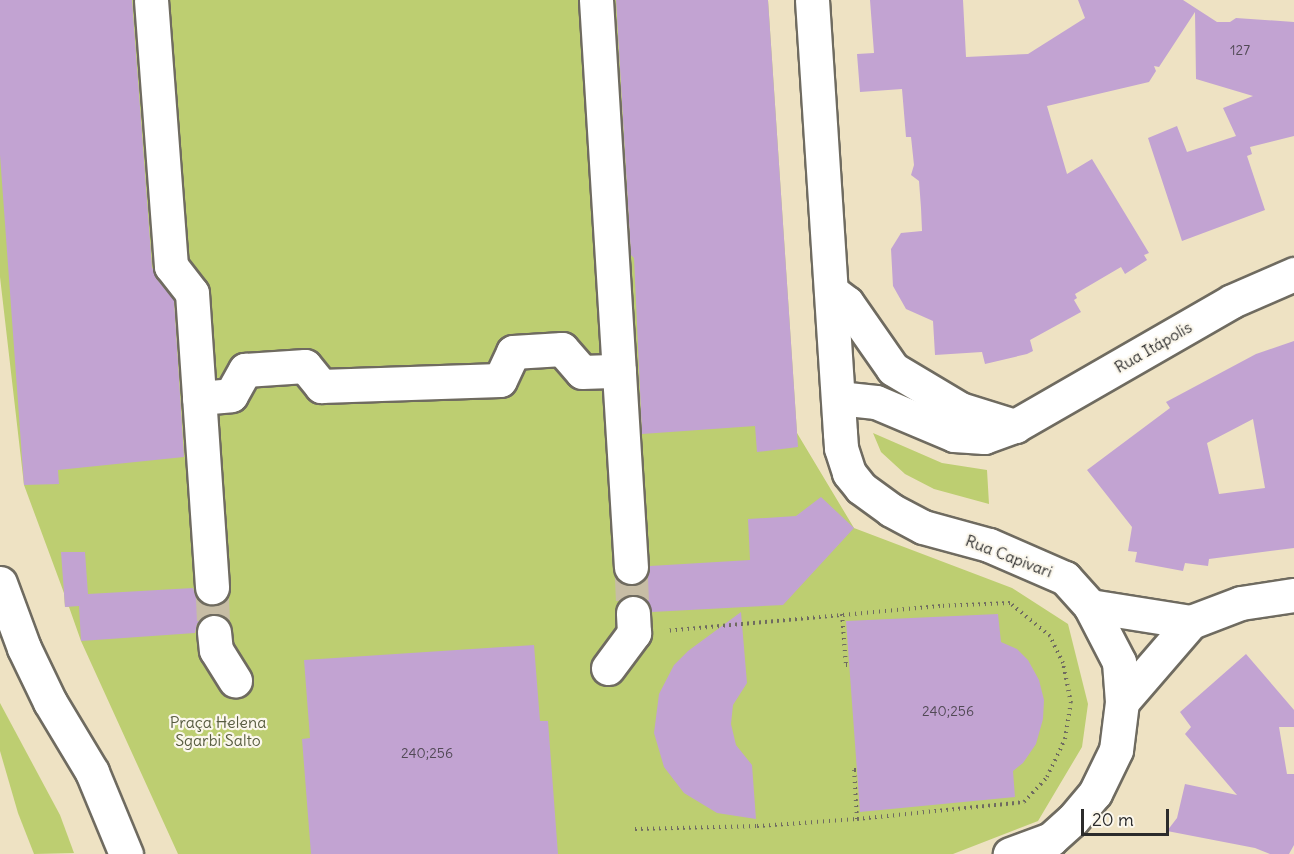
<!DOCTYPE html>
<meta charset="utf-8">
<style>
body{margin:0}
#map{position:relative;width:1294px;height:854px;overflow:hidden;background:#eee2c3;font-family:Delius,sans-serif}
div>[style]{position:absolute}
.green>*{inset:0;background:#bdce71}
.building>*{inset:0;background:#c2a3d2}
.minor-tunnel>*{height:33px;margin-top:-16.5px;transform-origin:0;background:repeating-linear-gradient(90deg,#c7bda5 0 33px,transparent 0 49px)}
.path>*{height:4px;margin-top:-2px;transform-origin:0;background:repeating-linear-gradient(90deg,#6f6b60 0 1.5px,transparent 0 6px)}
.roads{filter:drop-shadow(2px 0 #6f6b60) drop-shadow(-2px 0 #6f6b60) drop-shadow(0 2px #6f6b60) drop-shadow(0 -2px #6f6b60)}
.minor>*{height:33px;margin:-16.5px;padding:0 16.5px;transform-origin:16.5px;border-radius:16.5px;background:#fff}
.major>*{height:33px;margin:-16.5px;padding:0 16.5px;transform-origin:16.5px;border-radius:16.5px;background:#fff}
span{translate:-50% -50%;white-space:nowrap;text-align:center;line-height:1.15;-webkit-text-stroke:4.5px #fbf7ec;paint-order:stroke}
.number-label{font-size:14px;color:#514955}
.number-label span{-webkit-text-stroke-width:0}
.street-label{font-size:16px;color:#2b2b2b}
.park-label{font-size:16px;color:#575c40}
.scale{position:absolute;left:1081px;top:809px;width:88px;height:27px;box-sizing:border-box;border:3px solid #2b2b2b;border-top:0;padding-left:8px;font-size:18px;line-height:21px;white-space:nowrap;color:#2b2b2b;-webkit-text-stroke:4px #fbf7ec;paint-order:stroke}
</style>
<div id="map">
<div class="green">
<i style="clip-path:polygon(0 0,768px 0,797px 433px,854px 528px,1012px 588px,1068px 624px,1088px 704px,1082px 747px,1038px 821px,953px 854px,178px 854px,81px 641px,69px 607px,65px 607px,64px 593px,24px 485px,0 277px)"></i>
<i style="clip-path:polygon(873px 433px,942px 463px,987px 470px,989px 504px,934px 489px,905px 474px,881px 452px)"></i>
<i style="clip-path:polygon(0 703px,60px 815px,74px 853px,34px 854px,18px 813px,0 751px)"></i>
</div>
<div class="building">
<i style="clip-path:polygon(0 0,132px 0,152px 267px,156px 278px,174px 300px,184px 457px,58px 470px,59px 484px,24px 485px,0 155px)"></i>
<i style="clip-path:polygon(616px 0,768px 0,798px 447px,757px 452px,755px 426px,642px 434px,634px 258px,631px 255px)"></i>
<i style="clip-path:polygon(870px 0,963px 0,966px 57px,1028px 54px,1085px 18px,1078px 0,1183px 0,1217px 22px,1230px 22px,1236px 18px,1294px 22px,1294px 136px,1250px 147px,1252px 154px,1247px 156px,1265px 210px,1182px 241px,1148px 138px,1177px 126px,1187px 152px,1236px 136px,1223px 108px,1253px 96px,1196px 79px,1195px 12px,1159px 67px,1154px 66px,1156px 71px,1149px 82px,1047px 106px,1067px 174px,1092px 159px,1149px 253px,1144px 255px,1147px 260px,1125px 274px,1121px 267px,1075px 294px,1077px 298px,1074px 300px,1081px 312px,1030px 340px,1033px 351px,1027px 354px,985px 364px,982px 352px,935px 355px,933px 321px,906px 309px,893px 286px,891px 249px,901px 233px,922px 231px,921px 208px,919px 181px,911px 175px,914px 165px,911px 137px,906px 137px,902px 89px,860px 92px,857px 54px,874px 53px)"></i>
<i style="clip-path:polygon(evenodd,1294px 341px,1294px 548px,1209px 559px,1208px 566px,1185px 563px,1183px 571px,1135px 562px,1137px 552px,1128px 551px,1132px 527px,1087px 470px,1170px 408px,1166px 402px,1256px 354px,1294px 341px,1253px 419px,1265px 488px,1219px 494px,1207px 443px,1253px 419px)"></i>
<i style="clip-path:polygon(821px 497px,854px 528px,783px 605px,652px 612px,648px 602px,641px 596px,631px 594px,622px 598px,621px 583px,632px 586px,641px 583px,647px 576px,650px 566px,750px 560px,748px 519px,796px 516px)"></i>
<i style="clip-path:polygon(61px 552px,85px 552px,88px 594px,193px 588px,196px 597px,203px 604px,219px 604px,220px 614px,211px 614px,202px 617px,197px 624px,195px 633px,81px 641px,79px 606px,65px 607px)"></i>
<i style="clip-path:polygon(741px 612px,747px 683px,733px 705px,731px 724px,736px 745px,752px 765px,756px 819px,717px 813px,684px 793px,664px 767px,654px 733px,659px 694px,674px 665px,688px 651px)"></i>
<i style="clip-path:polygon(998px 614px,1001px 642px,1017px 649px,1028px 660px,1039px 680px,1044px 700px,1043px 719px,1036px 744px,1023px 763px,1013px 771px,1015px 797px,860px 812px,846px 621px)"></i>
<i style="clip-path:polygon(534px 645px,540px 721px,548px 721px,558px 854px,311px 854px,302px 739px,310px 738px,304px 660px)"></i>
<i style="clip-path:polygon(1246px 654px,1294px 710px,1294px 727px,1279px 727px,1287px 774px,1294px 774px,1294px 845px,1289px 854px,1270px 854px,1255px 848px,1167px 831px,1177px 818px,1185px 784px,1237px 795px,1185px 734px,1191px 727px,1180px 712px)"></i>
</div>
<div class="minor-tunnel">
<i style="left:631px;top:567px;width:46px;rotate:87.5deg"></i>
<i style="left:212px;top:587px;width:45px;rotate:87.5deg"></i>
</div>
<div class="path">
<i style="left:842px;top:614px;width:51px;rotate:85.5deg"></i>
<i style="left:846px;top:665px;width:3px"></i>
<i style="left:857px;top:819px;width:49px;rotate:-93.5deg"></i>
<i style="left:854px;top:770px;width:3px"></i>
<i style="left:635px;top:829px;width:122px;rotate:-1.4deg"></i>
<i style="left:757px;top:826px;width:100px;rotate:-4deg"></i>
<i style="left:857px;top:819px;width:168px;rotate:-5.8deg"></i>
<i style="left:1024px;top:802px;width:34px;rotate:-47deg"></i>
<i style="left:1047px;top:777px;width:42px;rotate:-64.7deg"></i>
<i style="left:1065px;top:739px;width:36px;rotate:-81deg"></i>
<i style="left:1071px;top:703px;width:41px;rotate:-101.3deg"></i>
<i style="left:1063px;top:663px;width:30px;rotate:-116deg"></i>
<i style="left:1050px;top:636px;width:52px;rotate:-140.5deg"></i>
<i style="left:1010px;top:603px;width:70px;rotate:177.5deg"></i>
<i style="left:940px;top:606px;width:276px;rotate:174.8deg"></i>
</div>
<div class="roads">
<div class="minor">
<i style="left:151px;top:0;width:267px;rotate:85.7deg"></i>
<i style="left:171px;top:266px;width:34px;rotate:52deg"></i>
<i style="left:192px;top:293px;width:295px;rotate:86.1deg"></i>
<i style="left:596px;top:0;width:568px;rotate:86.47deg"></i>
<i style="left:831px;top:291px;width:20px;rotate:37deg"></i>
<i style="left:847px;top:303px;width:80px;rotate:55.1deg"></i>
<i style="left:893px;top:369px;width:78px;rotate:30.8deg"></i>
<i style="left:960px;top:409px;width:58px;rotate:17.2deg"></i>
<i style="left:199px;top:398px;width:32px;rotate:-5deg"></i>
<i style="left:231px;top:395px;width:29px;rotate:-61deg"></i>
<i style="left:245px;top:370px;width:60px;rotate:-3.8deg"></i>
<i style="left:305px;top:366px;width:26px;rotate:51deg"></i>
<i style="left:321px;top:386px;width:179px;rotate:-1.9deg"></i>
<i style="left:500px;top:380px;width:31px;rotate:-65deg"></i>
<i style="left:513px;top:352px;width:49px;rotate:-3.5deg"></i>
<i style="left:562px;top:349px;width:30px;rotate:49deg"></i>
<i style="left:582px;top:372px;width:37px;rotate:-2deg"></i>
<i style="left:838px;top:398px;width:38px;rotate:6deg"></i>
<i style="left:876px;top:402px;width:85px;rotate:22.9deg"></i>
<i style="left:954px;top:435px;width:30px;rotate:4deg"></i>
<i style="left:984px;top:437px;width:33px;rotate:-20deg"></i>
<i style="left:1015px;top:426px;width:250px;rotate:-29.9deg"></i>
<i style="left:1232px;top:301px;width:68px;rotate:-23.5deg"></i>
<i style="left:1090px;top:606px;width:102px;rotate:9deg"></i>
<i style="left:214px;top:632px;width:18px;rotate:84deg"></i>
<i style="left:216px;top:650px;width:36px;rotate:58deg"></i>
<i style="left:608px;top:668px;width:44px;rotate:-53.4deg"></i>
<i style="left:634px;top:633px;width:20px;rotate:-93deg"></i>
<i style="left:1122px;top:702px;width:106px;rotate:-49.2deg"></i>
<i style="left:1191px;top:622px;width:53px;rotate:-20.8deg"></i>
<i style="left:1241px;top:603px;width:54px;rotate:-8.6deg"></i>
</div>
<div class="major">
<i style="left:812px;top:0;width:434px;rotate:86.3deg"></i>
<i style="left:840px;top:433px;width:15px;rotate:86deg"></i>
<i style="left:841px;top:448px;width:26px;rotate:72deg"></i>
<i style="left:849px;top:473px;width:19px;rotate:51deg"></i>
<i style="left:861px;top:488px;width:37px;rotate:36deg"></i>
<i style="left:891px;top:510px;width:36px;rotate:28deg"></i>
<i style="left:923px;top:527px;width:68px;rotate:15.3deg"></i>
<i style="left:989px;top:545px;width:83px;rotate:23.5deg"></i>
<i style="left:1065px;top:578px;width:38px;rotate:48deg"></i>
<i style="left:1090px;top:606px;width:63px;rotate:62.6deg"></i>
<i style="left:1119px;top:662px;width:40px;rotate:85.7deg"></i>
<i style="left:1122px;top:702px;width:48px;rotate:97.1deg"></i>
<i style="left:1116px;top:750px;width:48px;rotate:116deg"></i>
<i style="left:1095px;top:793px;width:35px;rotate:130deg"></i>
<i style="left:1072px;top:820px;width:28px;rotate:138deg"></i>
<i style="left:1051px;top:839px;width:44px;rotate:159.9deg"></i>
<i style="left:0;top:583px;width:69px;rotate:69.7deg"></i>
<i style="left:24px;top:648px;width:60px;rotate:64.3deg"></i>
<i style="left:50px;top:702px;width:82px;rotate:59deg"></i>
<i style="left:92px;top:772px;width:89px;rotate:67.5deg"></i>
</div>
</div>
<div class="number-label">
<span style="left:1240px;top:50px">127</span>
<span style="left:948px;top:711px">240;256</span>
<span style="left:427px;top:753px">240;256</span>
</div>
<div class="street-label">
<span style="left:1153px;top:347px;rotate:-30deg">Rua Itápolis</span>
<span style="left:1009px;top:556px;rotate:21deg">Rua Capivari</span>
</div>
<div class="park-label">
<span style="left:218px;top:731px">Praça Helena<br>Sgarbi Salto</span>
</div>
<div class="scale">20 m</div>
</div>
